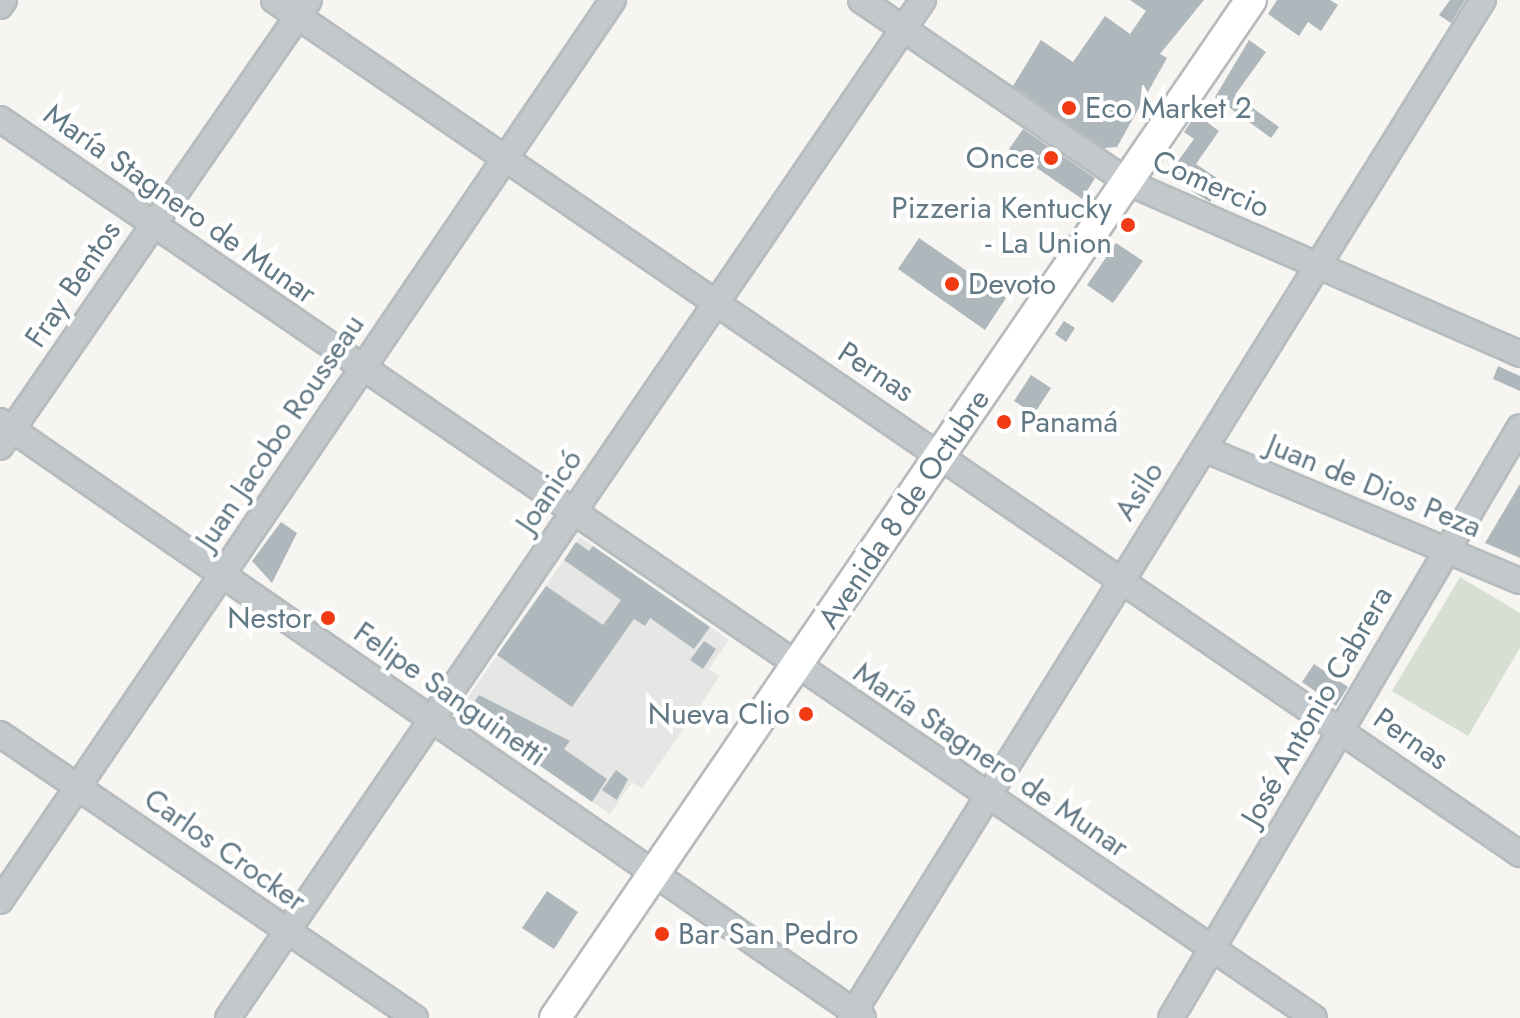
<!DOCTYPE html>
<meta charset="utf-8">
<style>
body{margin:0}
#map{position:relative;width:1520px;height:1018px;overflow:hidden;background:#f6f5f1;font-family:Jost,sans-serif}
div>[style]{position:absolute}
.built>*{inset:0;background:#e6e7e5}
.green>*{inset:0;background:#d7ded2}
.building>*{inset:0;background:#aeb7bb}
.roads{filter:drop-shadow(2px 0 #b6bbbe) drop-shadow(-2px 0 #b6bbbe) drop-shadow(0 2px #b6bbbe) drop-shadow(0 -2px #b6bbbe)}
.minor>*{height:24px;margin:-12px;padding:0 12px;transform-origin:12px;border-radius:12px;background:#c3c8ca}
.major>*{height:30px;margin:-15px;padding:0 15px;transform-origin:15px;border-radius:15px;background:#fff}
.dots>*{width:22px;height:22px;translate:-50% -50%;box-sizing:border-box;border:4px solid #fff;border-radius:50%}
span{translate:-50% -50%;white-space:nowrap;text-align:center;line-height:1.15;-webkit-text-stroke:8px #fff;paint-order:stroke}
.poi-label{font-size:30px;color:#627885}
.left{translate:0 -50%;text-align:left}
.right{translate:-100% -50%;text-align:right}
.street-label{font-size:30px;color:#627885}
</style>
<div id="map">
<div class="built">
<i style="clip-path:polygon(580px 537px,729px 640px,709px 669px,720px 676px,642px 789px,632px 782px,610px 814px,459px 710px)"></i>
</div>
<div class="green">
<i style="clip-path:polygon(1460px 577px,1520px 613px,1520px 648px,1468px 736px,1392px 691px)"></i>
</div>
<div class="building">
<i style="clip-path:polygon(1130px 0,1204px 0,1160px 54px,1167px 58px,1117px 147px,1104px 148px,1013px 86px,1041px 40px,1073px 62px,1105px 16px,1130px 34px,1146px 11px)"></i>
<i style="clip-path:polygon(1277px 0,1330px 0,1338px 5px,1321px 31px,1308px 22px,1299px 36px,1268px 14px)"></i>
<i style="clip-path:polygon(1450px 0,1465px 0,1451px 23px,1439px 15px)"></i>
<i style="clip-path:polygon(1249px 40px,1266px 52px,1235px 95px,1279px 127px,1271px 138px,1215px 97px)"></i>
<i style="clip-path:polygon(1196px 114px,1219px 131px,1196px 164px,1224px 183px,1210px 202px,1167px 176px,1194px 139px,1184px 132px)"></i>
<i style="clip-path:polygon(1023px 129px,1095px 178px,1082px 199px,1009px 149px)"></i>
<i style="clip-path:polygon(919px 238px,1006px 298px,985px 330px,898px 269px)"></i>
<i style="clip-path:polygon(1116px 243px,1143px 261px,1113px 303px,1087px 285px)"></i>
<i style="clip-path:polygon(1064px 321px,1075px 328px,1066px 342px,1055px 334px)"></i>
<i style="clip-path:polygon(1498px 366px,1520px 376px,1520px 391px,1493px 379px)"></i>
<i style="clip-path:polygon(1031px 375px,1051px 388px,1034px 414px,1014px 401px)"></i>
<i style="clip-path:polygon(1520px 484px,1520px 558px,1485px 543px)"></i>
<i style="clip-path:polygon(281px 522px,297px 533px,272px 583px,252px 561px)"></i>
<i style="clip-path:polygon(576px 542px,589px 551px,593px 546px,710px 627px,694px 649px,650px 618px,645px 626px,634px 619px,572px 707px,497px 655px,546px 586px,603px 625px,621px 600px,564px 560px)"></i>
<i style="clip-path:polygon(704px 641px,716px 649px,703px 669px,690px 660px)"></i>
<i style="clip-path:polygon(1314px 664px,1348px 687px,1336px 706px,1302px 682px)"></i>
<i style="clip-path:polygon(479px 695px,570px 741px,564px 749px,607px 779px,592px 802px,473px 719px,469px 709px)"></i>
<i style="clip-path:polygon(616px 770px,628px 779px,617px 800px,602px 790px)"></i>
<i style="clip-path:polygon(547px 891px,578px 912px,554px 949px,522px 928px)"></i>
</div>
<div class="roads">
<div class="minor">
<i style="left:274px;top:0;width:1511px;rotate:34.43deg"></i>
<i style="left:861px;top:0;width:325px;rotate:34.3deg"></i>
<i style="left:1129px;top:183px;width:427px;rotate:23.6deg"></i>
<i style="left:0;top:6px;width:7px;rotate:-56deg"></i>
<i style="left:0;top:119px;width:1592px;rotate:34.38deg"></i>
<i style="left:0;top:421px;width:1049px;rotate:34.67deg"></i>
<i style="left:0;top:447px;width:543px;rotate:-55.34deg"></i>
<i style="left:1204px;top:449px;width:342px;rotate:22.7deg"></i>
<i style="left:0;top:734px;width:503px;rotate:34.39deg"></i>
<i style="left:0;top:901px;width:1090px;rotate:-55.77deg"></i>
<i style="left:228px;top:1018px;width:1233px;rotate:-55.68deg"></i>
<i style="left:850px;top:1018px;width:1199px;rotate:-58.13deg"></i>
<i style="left:1171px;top:1018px;width:686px;rotate:-59.44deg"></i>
</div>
<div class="major">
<i style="left:555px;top:1018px;width:1233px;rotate:-55.64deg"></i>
</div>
</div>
<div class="dots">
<i style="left:1069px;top:108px;background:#f23b15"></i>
<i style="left:1051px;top:158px;background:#f23b15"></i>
<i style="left:1128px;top:225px;background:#f23b15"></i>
<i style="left:952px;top:284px;background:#f23b15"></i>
<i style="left:1004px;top:422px;background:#f23b15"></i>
<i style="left:328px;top:618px;background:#f23b15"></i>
<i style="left:806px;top:714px;background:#f23b15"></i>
<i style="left:662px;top:934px;background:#f23b15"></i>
</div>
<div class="poi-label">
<span class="left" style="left:1085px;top:108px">Eco Market 2</span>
<span class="right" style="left:1035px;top:158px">Once</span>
<span class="right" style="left:1112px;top:225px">Pizzeria Kentucky<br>- La Union</span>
<span class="left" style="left:968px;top:284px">Devoto</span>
<span class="left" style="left:1020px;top:422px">Panamá</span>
<span class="right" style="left:312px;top:618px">Nestor</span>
<span class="right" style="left:790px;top:714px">Nueva Clio</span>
<span class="left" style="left:678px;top:934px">Bar San Pedro</span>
</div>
<div class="street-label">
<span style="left:1211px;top:184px;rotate:24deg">Comercio</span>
<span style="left:180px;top:204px;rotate:35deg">María Stagnero de Munar</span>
<span style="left:73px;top:284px;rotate:-56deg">Fray Bentos</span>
<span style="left:876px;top:372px;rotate:33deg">Pernas</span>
<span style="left:280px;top:432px;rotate:-56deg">Juan Jacobo Rousseau</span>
<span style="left:1374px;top:486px;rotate:22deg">Juan de Dios Peza</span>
<span style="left:549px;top:491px;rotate:-56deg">Joanicó</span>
<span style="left:1139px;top:491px;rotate:-57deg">Asilo</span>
<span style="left:904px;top:509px;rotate:-56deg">Avenida 8 de Octubre</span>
<span style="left:450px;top:694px;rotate:35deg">Felipe Sanguinetti</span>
<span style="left:1317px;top:706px;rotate:-60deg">José Antonio Cabrera</span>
<span style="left:1411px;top:739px;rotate:35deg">Pernas</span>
<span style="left:991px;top:760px;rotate:34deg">María Stagnero de Munar</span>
<span style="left:225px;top:850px;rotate:35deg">Carlos Crocker</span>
</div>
</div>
